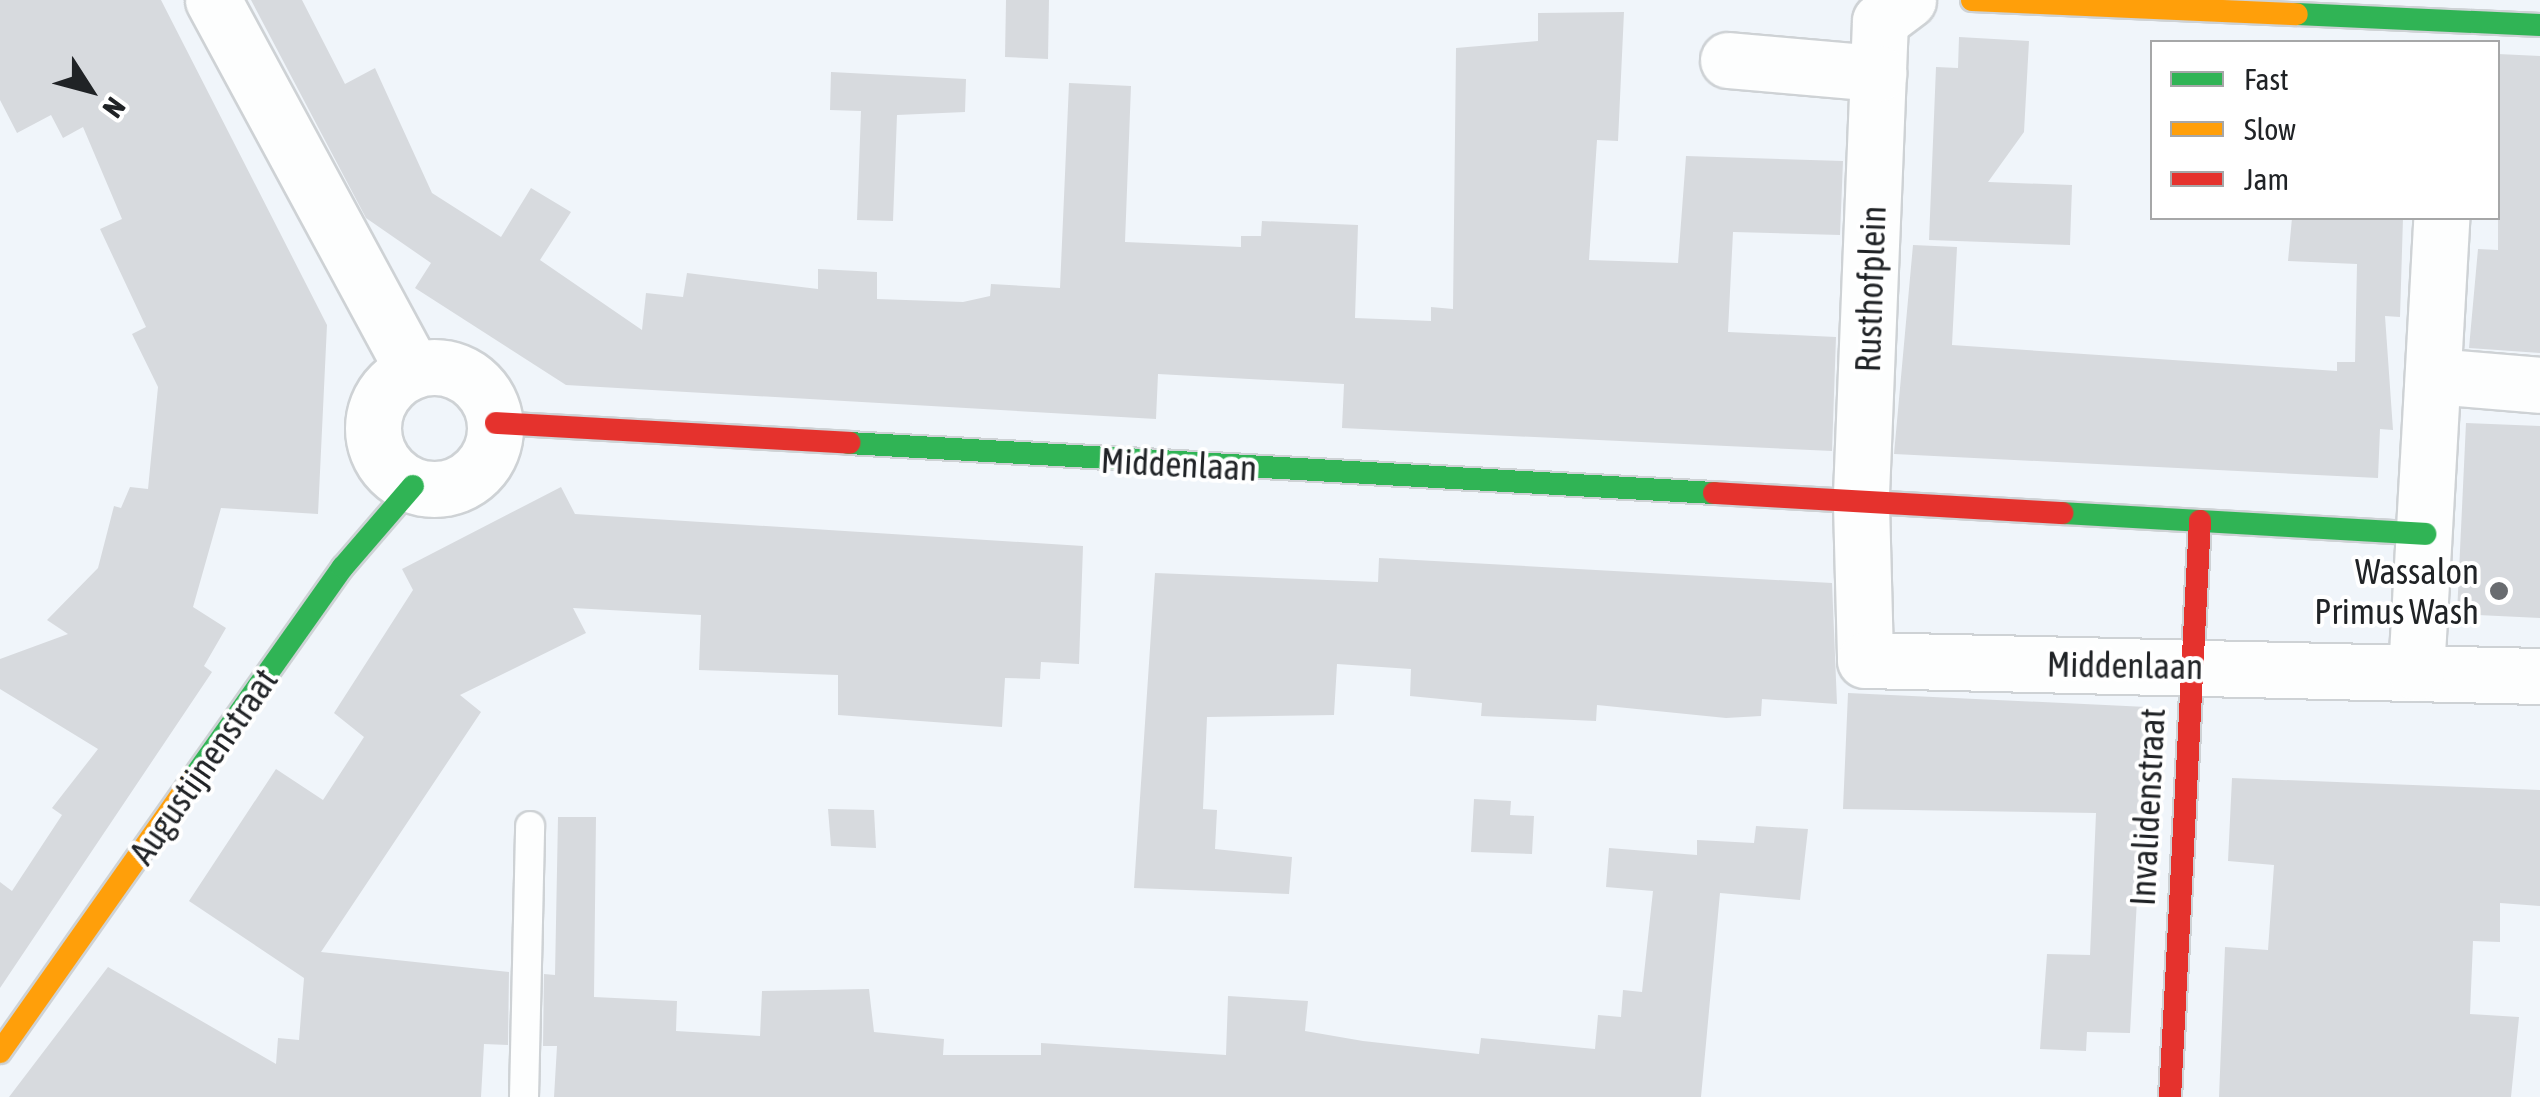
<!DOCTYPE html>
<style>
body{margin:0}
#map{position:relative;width:2540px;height:1097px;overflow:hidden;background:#f0f5fa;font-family:"Asap Condensed",sans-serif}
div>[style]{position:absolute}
.building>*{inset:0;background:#d7dade}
.roads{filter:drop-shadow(2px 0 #ced2d5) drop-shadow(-2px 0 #ced2d5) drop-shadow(0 2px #ced2d5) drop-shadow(0 -2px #ced2d5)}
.lane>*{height:28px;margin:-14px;padding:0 14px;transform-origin:14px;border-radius:14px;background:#fdfefe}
.street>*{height:55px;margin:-27.5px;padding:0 27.5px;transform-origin:27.5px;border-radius:27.5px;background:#fdfefe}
.street>.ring{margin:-27.5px;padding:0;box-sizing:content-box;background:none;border:55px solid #fdfefe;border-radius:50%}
.fast>*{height:22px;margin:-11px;padding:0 11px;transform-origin:11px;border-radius:11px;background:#30b455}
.slow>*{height:22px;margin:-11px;padding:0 11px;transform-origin:11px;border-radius:11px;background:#ff9f0a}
.jam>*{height:22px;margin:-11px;padding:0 11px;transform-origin:11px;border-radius:11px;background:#e5322d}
.dots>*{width:28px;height:28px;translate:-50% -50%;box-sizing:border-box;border:5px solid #fff;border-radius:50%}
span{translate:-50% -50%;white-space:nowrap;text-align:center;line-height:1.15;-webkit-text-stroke:8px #fff;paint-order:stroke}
.street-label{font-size:35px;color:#202326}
.poi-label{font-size:35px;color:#202326}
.right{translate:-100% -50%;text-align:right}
.legend{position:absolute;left:2150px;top:40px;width:350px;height:180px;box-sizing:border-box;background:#fff;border:2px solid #a6a7a8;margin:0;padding:12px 18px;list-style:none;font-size:30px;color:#202326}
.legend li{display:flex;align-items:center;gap:20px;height:50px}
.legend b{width:50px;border:2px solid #a6a7a8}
.north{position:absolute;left:40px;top:40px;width:100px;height:100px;-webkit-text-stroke:8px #fff;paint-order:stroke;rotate:126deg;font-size:28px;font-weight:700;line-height:40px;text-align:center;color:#202326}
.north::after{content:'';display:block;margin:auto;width:35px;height:45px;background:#202326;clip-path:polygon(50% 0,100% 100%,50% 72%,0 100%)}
</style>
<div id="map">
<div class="building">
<i style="clip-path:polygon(0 0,161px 0,327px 325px,318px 514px,221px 508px,193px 607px,226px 628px,204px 666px,212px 672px,0 988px,0 882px,12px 891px,62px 815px,52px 808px,98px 749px,0 689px,0 659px,68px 634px,47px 620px,98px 568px,114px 506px,121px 508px,130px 487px,148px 489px,158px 387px,132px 334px,146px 327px,100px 229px,122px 219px,83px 127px,63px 138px,51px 115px,17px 133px,0 100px)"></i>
<i style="clip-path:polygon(251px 0,302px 0,345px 84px,375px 68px,432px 193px,501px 237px,531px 188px,571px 212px,540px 260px,642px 330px,646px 293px,683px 297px,687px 273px,818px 289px,818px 269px,877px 272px,877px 299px,963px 302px,990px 296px,991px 284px,1060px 288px,1069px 83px,1131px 86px,1125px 242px,1241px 247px,1241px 236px,1261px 236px,1262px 221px,1358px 225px,1355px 318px,1431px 321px,1431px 307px,1453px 309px,1456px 48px,1538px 41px,1538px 13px,1624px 12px,1618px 141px,1597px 140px,1589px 260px,1678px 263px,1686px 156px,1843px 161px,1840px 235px,1733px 232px,1728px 332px,1836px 337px,1832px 451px,1342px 428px,1344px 384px,1158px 374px,1156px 419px,566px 385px,415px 288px,431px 263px,366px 218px)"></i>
<i style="clip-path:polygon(1006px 0,1049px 0,1048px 59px,1005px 57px)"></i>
<i style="clip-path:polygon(1959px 37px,2029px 41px,2024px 132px,1988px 182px,2072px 185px,2070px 245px,1929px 240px,1936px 67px,1958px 68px)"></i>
<i style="clip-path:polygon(2498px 54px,2540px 56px,2540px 353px,2469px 348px,2478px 249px,2498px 250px)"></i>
<i style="clip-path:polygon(831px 72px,966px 79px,965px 112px,897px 115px,893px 221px,857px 220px,861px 111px,830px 110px)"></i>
<i style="clip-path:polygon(2292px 218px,2403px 218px,2400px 317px,2385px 316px,2393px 430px,2380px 429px,2378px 478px,1894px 454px,1913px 245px,1957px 247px,1952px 345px,2337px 371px,2337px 362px,2355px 362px,2357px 264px,2288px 261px)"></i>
<i style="clip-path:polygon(2466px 423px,2540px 426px,2540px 618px,2457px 614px)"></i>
<i style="clip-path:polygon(561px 487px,575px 514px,1083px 546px,1079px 664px,1041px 662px,1040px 679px,1005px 678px,1002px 727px,838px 715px,838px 675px,699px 670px,701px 615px,573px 608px,586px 633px,460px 695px,481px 712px,321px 952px,509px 972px,508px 1045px,484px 1044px,481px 1097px,9px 1097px,108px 967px,276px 1064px,278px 1038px,299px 1040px,304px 978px,189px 901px,276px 769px,323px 800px,364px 737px,334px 713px,413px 590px,402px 569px)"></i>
<i style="clip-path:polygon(1379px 558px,1832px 583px,1837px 704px,1762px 699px,1761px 716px,1726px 718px,1597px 705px,1596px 721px,1481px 716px,1482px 703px,1410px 696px,1411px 669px,1337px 664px,1334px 715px,1207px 717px,1203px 809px,1217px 810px,1215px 849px,1292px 857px,1289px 894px,1134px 888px,1155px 573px,1378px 582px)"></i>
<i style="clip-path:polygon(1848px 693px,2147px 707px,2130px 1033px,2087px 1032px,2086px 1051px,2040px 1049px,2047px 954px,2090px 955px,2096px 813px,1843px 809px)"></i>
<i style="clip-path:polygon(2232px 778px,2540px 790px,2540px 906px,2500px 903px,2500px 942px,2473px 941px,2470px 1014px,2519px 1017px,2511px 1097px,2219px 1097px,2225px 947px,2268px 950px,2274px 865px,2228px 861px)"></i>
<i style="clip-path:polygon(1474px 799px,1511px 801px,1510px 815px,1534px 816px,1532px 854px,1471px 852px)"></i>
<i style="clip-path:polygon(828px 809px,874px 810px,876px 848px,831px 846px)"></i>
<i style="clip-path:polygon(558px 817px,596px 817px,594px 997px,677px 1001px,676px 1031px,760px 1036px,762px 991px,869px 989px,874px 1032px,944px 1039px,943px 1055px,1041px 1055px,1041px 1043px,1226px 1055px,1228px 996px,1308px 1001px,1305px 1031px,1363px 1041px,1479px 1054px,1481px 1038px,1595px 1049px,1598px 1015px,1621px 1017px,1623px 990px,1642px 992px,1653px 891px,1606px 887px,1609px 848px,1697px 855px,1697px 840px,1754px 843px,1756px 826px,1808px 829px,1800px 900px,1720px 893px,1701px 1097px,554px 1097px,557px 1046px,543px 1046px,544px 974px,555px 975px)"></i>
</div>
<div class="roads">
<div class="lane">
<i style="left:524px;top:1097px;width:271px;rotate:-88.7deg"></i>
</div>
<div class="street">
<i style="left:213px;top:0;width:421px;rotate:61.6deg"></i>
<i style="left:1908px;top:0;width:35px;rotate:143deg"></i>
<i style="left:1880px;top:21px;width:483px;rotate:92.3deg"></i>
<i style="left:1861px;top:504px;width:156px;rotate:88.5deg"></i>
<i style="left:1865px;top:660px;width:675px;rotate:1.36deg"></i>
<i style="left:1728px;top:60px;width:151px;rotate:5deg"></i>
<i class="ring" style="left:373px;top:367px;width:67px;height:67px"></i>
<i style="left:2433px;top:376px;width:107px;rotate:4.8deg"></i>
<i style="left:2416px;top:672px;width:455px;rotate:-86.8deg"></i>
</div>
<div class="fast">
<i style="left:2297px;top:14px;width:243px;rotate:2.6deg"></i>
<i style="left:849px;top:443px;width:866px;rotate:3.31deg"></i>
<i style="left:2062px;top:513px;width:364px;rotate:3.3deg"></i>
<i style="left:192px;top:780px;width:261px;rotate:-54.7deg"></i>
<i style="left:343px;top:567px;width:107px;rotate:-49.2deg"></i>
</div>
<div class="slow">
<i style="left:1972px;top:0;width:325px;rotate:2.5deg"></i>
<i style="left:0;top:1052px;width:333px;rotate:-54.8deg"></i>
</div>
<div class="jam">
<i style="left:496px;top:423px;width:354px;rotate:3.2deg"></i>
<i style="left:1714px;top:493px;width:349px;rotate:3.3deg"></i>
<i style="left:2170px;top:1097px;width:577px;rotate:-87.02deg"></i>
</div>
</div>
<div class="dots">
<i style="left:2499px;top:591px;background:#696c70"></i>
</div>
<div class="street-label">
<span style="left:1870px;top:289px;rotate:-88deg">Rusthofplein</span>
<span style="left:1179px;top:464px;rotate:3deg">Middenlaan</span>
<span style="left:2125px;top:665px;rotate:1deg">Middenlaan</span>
<span style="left:203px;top:766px;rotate:-55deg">Augustijnenstraat</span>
<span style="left:2147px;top:807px;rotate:-87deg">Invalidenstraat</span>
</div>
<div class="poi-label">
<span class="right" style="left:2479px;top:591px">Wassalon<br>Primus Wash</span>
</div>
<ul class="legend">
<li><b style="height:12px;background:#30b455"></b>Fast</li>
<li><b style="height:12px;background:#ff9f0a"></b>Slow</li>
<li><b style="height:12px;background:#e5322d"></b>Jam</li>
</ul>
<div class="north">N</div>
</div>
